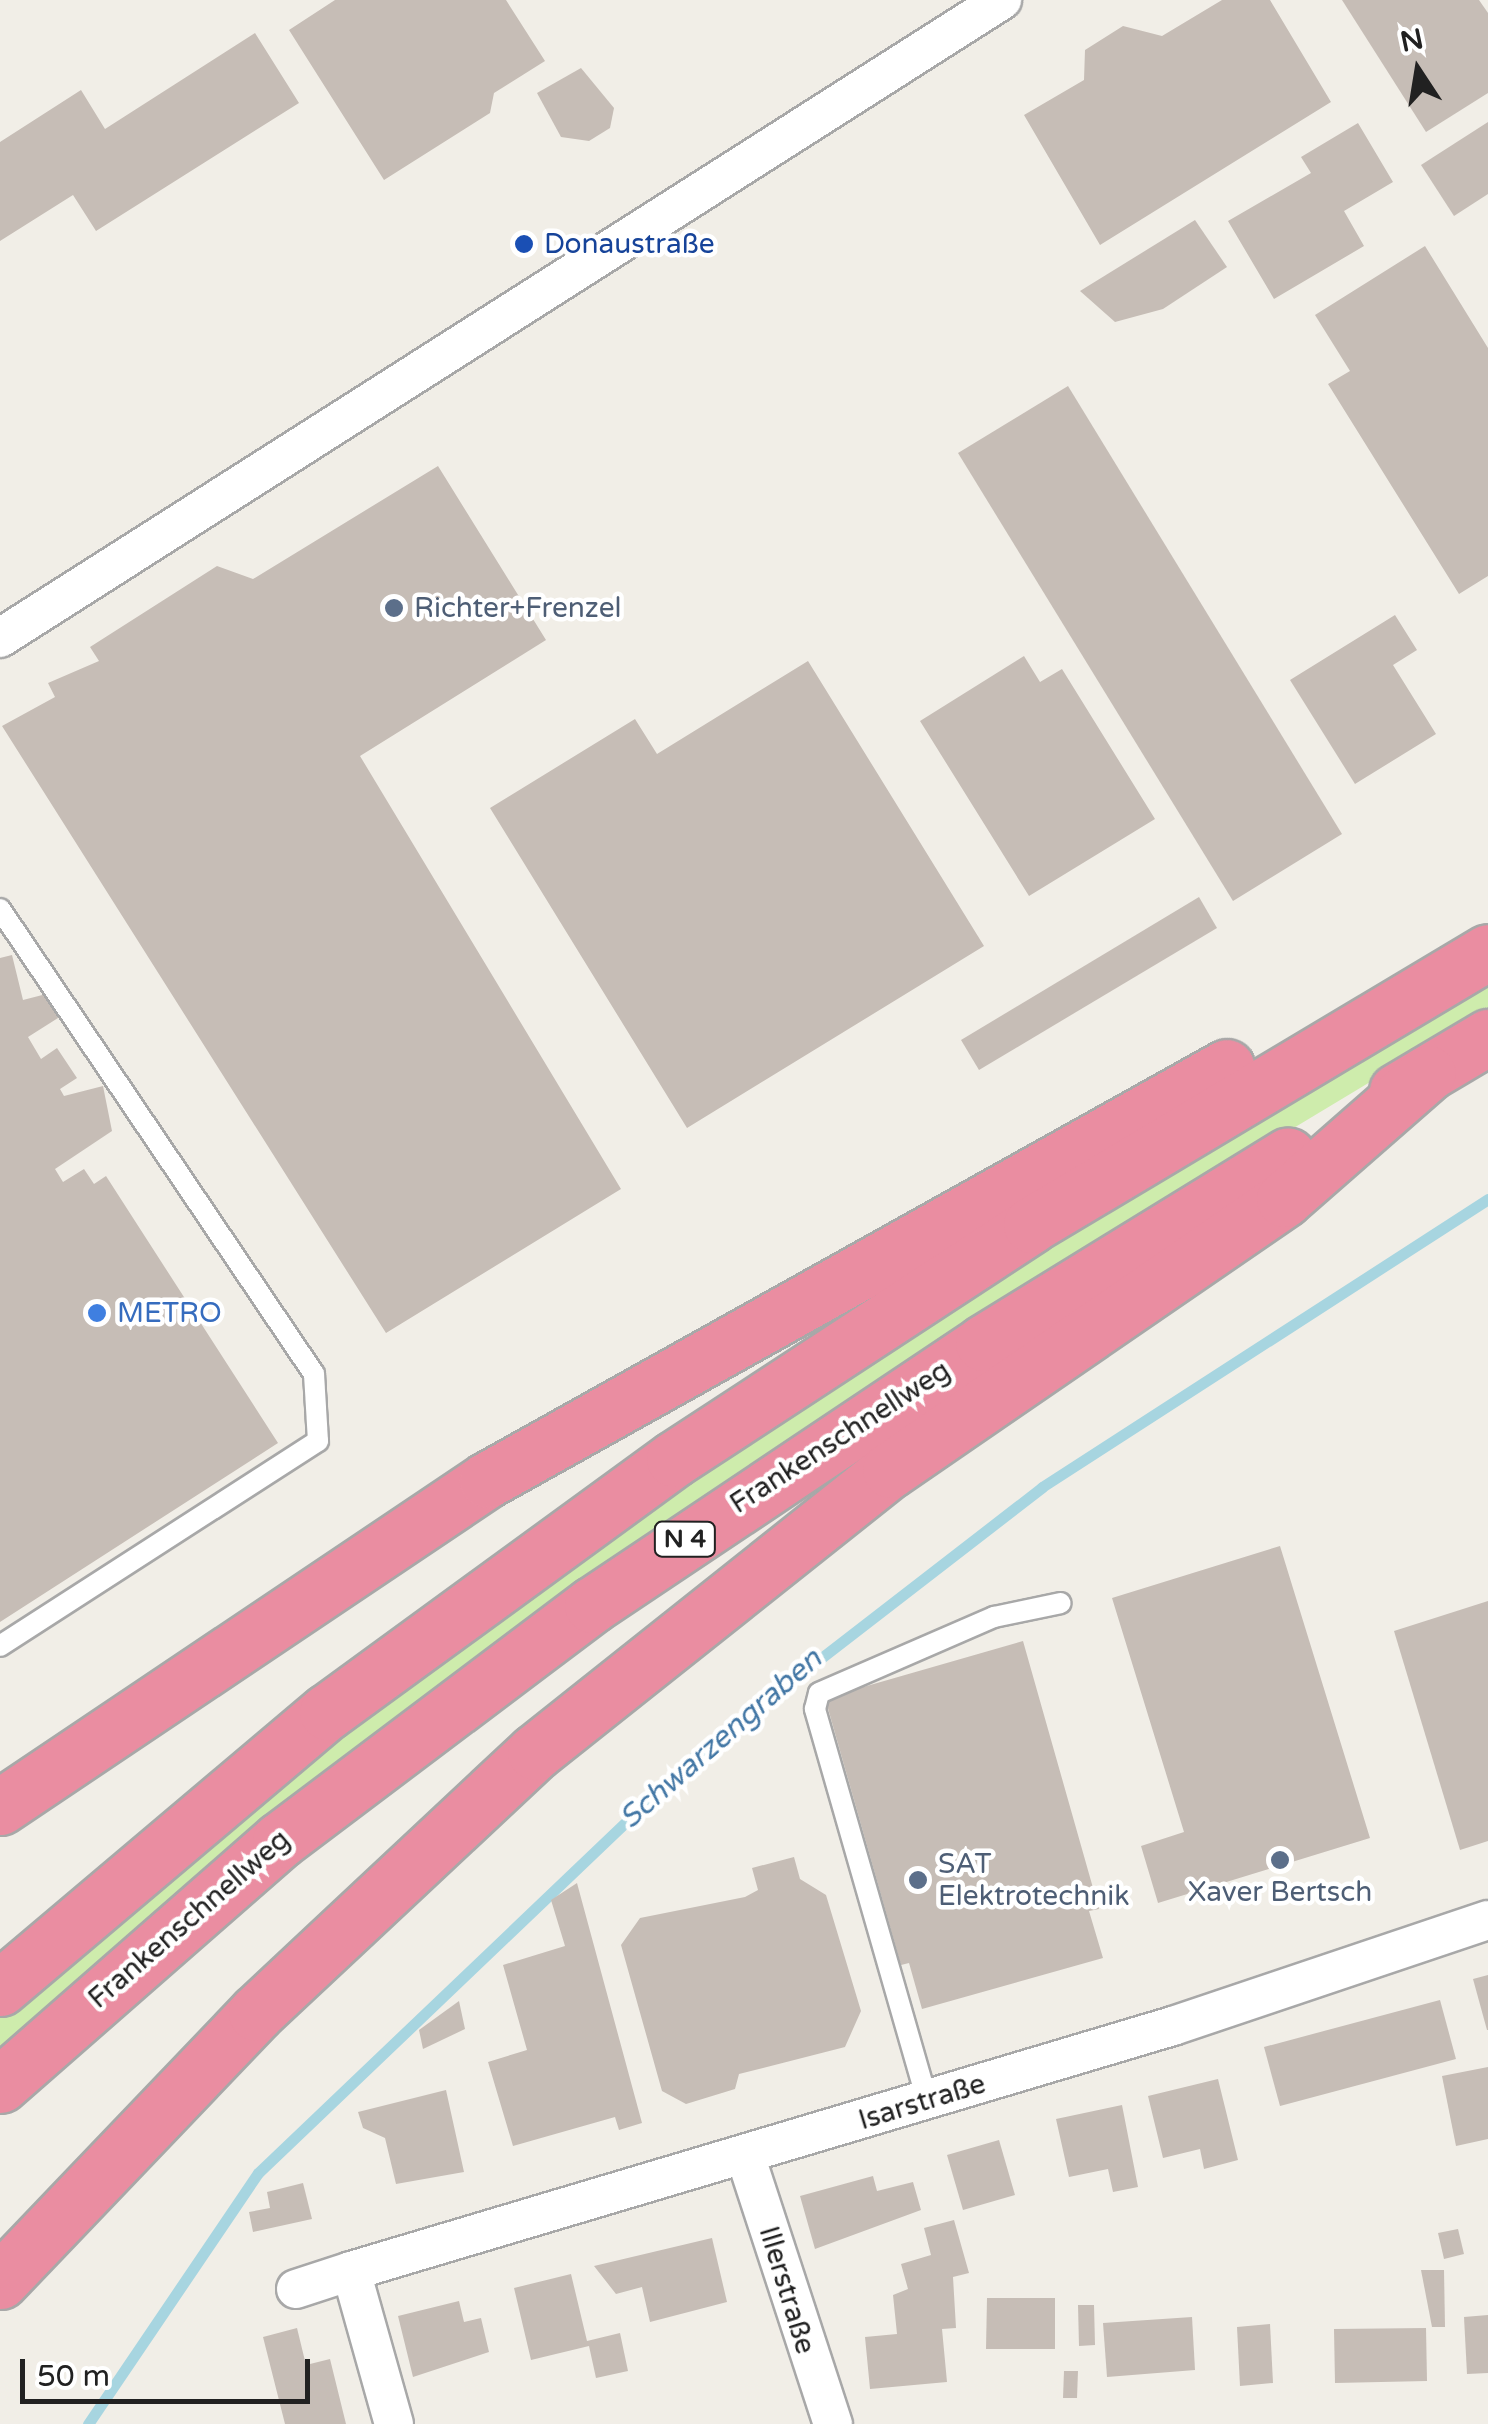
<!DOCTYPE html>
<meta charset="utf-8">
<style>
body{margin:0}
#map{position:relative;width:1488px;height:2424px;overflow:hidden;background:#f1eee7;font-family:"Varela Round",sans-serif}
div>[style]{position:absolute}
.grass>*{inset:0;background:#ceecac}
.stream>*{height:11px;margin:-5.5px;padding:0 5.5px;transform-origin:5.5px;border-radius:5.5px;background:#a7d5e0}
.building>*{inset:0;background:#c6bdb6}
.roads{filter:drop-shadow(2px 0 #a8a8a8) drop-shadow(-2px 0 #a8a8a8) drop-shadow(0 2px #a8a8a8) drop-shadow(0 -2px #a8a8a8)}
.lane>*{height:20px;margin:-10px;padding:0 10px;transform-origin:10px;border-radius:10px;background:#fff}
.street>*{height:38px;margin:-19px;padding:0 19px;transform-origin:19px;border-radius:19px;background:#fff}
.highway>*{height:55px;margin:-27.5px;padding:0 27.5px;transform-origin:27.5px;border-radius:27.5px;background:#ea8da1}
.dots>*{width:28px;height:28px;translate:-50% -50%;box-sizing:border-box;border:5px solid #fff;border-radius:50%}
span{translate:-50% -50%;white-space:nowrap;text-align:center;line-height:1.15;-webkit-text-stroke:9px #fff;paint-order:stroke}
.shield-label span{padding:2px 8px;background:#fff;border:2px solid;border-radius:8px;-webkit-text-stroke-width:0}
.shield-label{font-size:25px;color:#212121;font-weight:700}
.transit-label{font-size:28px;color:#164399}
.left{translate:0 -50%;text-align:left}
.service-label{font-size:28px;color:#4e5e75}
.shop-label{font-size:28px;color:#366cbe}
.street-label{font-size:28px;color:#212121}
.water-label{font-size:30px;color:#4377a5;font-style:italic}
.north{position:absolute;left:1368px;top:20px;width:100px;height:100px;-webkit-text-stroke:8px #fff;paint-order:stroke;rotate:348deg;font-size:28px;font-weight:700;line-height:40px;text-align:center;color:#212121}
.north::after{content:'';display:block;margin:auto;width:35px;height:45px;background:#212121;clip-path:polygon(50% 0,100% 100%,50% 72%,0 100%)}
.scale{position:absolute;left:20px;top:2359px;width:290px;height:45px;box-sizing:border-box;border:5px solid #212121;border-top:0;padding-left:12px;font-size:30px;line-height:35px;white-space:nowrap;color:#212121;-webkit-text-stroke:8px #fff;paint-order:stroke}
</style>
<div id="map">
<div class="grass">
<i style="clip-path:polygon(1488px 979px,1488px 1011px,1088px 1252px,0 2055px,0 2018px,177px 1860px,602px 1536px,947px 1308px)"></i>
</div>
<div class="stream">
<i style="left:88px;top:2424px;width:303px;rotate:-55.9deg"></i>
<i style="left:258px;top:2173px;width:607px;rotate:-43.66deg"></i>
<i style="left:697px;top:1754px;width:436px;rotate:-37.7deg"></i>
<i style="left:1042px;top:1487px;width:531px;rotate:-32.85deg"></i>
</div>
<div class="building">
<i style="clip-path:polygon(335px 0,506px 0,545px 61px,494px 93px,490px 113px,384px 180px,289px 30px)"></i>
<i style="clip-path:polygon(1222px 0,1270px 0,1331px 102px,1100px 245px,1024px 115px,1084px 80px,1085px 50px,1123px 26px,1162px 36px)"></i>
<i style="clip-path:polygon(1342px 0,1479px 0,1488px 13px,1488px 93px,1426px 132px)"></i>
<i style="clip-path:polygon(255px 33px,299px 103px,96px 231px,73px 195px,0 241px,0 142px,81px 90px,105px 129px)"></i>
<i style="clip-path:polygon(581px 68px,614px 108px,610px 128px,589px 141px,561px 137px,537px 93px)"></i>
<i style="clip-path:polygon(1488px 122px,1488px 194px,1454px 216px,1421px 165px)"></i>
<i style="clip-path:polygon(1358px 123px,1393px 182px,1344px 211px,1364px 246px,1274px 299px,1228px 221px,1311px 173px,1301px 157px)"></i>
<i style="clip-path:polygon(1195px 220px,1227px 267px,1163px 309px,1115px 322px,1080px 291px)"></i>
<i style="clip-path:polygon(1425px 246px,1488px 348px,1488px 576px,1459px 594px,1328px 384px,1350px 371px,1315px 315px)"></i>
<i style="clip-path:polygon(1068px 386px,1342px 834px,1233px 901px,958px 453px)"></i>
<i style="clip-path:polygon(438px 466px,546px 640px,360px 756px,621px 1189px,386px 1333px,2px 726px,55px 697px,48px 683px,99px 661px,90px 647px,217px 566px,253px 579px)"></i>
<i style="clip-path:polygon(1395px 615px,1417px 650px,1393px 665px,1436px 734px,1355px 784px,1290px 680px)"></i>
<i style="clip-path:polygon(1024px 656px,1040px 682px,1062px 669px,1155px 819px,1029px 896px,920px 721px)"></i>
<i style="clip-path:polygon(808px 661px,984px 946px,687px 1128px,490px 808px,635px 719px,657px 754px)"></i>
<i style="clip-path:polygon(1199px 897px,1217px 928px,979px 1070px,961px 1040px)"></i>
<i style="clip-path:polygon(12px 955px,23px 1000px,54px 992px,58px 1018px,28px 1037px,41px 1059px,57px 1048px,77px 1078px,60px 1089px,64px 1096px,103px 1086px,112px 1131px,55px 1169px,63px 1182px,84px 1169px,94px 1184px,106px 1176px,278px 1443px,0 1622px,0 958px)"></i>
<i style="clip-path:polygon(1280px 1546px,1370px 1838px,1158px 1903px,1141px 1846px,1184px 1832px,1112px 1598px)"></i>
<i style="clip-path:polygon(1488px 1601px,1488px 1841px,1460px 1850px,1394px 1631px)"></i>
<i style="clip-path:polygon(1023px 1641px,1099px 1909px,1089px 1911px,1103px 1958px,922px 2009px,909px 1963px,901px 1965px,825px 1698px)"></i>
<i style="clip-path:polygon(794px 1857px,800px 1879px,826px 1895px,861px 2011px,845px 2047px,739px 2074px,735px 2089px,686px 2104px,662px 2091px,621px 1945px,640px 1918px,745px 1897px,758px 1890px,752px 1868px)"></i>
<i style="clip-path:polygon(577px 1883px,642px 2123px,619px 2130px,615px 2117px,513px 2146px,488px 2062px,527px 2050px,503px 1965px,565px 1946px,551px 1900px)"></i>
<i style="clip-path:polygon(1488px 1975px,1488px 2030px,1487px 2030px,1473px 1979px)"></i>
<i style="clip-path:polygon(1440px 2000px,1456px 2059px,1280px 2106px,1264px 2047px)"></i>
<i style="clip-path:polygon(459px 2001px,465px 2029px,423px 2049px,419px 2030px)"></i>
<i style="clip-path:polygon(1488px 2067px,1488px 2139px,1456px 2146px,1442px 2076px)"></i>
<i style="clip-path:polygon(1218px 2079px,1238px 2160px,1204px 2169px,1200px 2149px,1163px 2158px,1148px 2096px)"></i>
<i style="clip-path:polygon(446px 2090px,464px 2172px,396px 2184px,385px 2138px,363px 2128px,358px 2112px)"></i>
<i style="clip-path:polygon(1122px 2105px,1138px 2187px,1113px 2192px,1108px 2169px,1069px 2177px,1056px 2119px)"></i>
<i style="clip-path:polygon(999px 2140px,1015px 2195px,963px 2210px,947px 2155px)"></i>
<i style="clip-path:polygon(873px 2176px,877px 2191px,913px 2182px,921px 2210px,815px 2249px,800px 2196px)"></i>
<i style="clip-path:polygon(303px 2183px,312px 2219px,253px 2232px,249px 2212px,270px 2208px,267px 2192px)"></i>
<i style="clip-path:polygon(954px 2220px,969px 2273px,953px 2277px,956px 2328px,942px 2329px,947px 2382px,870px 2389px,865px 2337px,897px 2334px,893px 2295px,908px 2289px,901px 2264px,931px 2255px,924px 2228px)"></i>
<i style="clip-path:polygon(1458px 2229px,1464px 2254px,1444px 2259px,1438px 2233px)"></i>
<i style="clip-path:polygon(712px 2238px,727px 2302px,650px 2322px,642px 2287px,616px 2294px,594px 2266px)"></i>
<i style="clip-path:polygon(1421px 2270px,1444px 2270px,1445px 2327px,1432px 2327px)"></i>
<i style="clip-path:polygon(571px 2274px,587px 2341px,620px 2333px,628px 2371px,596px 2378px,589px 2346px,531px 2360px,514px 2288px)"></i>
<i style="clip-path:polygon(987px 2298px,1055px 2298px,1055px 2349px,986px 2349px)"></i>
<i style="clip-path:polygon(459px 2301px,464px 2322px,481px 2318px,489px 2352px,413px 2377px,398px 2316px)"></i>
<i style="clip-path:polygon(1078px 2305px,1094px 2305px,1095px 2345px,1079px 2346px)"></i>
<i style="clip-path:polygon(1488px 2315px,1488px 2373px,1467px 2374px,1464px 2317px)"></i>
<i style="clip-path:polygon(1192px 2317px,1195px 2370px,1107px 2377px,1103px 2323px)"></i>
<i style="clip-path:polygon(1270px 2324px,1273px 2383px,1240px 2386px,1237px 2327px)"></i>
<i style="clip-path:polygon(297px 2328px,306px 2365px,330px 2359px,346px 2424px,285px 2424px,263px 2337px)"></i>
<i style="clip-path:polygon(1426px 2328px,1427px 2381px,1335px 2383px,1334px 2329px)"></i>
<i style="clip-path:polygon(1064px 2371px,1078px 2371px,1077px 2398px,1063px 2398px)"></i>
</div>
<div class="roads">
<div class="lane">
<i style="left:0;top:909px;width:561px;rotate:55.97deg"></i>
<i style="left:314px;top:1374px;width:67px;rotate:86.6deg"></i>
<i style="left:318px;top:1441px;width:378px;rotate:147.2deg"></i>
<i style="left:927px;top:2100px;width:407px;rotate:-106deg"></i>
<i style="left:815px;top:1709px;width:16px;rotate:-76deg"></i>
<i style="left:819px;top:1693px;width:191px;rotate:-23.5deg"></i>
<i style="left:994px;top:1617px;width:68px;rotate:-11.8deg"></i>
</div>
<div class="street">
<i style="left:0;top:638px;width:1188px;rotate:-32.49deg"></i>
<i style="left:745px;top:2155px;width:283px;rotate:71.9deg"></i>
<i style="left:296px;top:2289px;width:58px;rotate:-18.1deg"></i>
<i style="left:394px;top:2424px;width:159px;rotate:-105.7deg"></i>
<i style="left:351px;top:2271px;width:858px;rotate:-16.6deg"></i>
<i style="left:1173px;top:2026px;width:332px;rotate:-18.6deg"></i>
</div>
<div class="highway">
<i style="left:1397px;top:1091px;width:106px;rotate:-30.7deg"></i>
<i style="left:0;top:1807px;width:587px;rotate:-33.88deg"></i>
<i style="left:487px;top:1480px;width:847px;rotate:-29.17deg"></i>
<i style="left:0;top:1988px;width:428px;rotate:-40.2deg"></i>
<i style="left:327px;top:1712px;width:429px;rotate:-36.1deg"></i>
<i style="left:674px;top:1459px;width:427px;rotate:-33.2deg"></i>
<i style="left:1031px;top:1225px;width:532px;rotate:-30.85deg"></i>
<i style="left:0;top:2085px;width:372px;rotate:-41.2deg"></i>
<i style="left:280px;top:1840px;width:391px;rotate:-37deg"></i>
<i style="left:592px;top:1605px;width:471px;rotate:-33.8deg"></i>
<i style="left:983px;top:1343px;width:358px;rotate:-31.6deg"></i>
<i style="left:0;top:2281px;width:371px;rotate:-46.3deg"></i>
<i style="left:256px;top:2013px;width:382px;rotate:-43.1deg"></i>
<i style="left:535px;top:1752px;width:453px;rotate:-38.5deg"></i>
<i style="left:890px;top:1470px;width:478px;rotate:-34.5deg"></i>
<i style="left:1284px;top:1199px;width:191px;rotate:-41.2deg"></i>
</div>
</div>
<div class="dots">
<i style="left:524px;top:244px;background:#1a4fb4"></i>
<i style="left:394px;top:608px;background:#5c6f8a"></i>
<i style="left:97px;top:1313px;background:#3f7fe0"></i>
<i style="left:1280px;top:1860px;background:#5c6f8a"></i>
<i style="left:918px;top:1880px;background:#5c6f8a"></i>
</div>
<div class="shield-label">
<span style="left:685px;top:1539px">N 4</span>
</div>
<div class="transit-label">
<span class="left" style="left:544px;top:244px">Donaustraße</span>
</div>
<div class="service-label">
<span class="left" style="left:414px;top:608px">Richter+Frenzel</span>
<span class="left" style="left:938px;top:1880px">SAT<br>Elektrotechnik</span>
<span style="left:1280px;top:1892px">Xaver Bertsch</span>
</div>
<div class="shop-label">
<span class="left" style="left:117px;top:1313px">METRO</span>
</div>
<div class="street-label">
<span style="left:840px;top:1437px;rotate:-33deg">Frankenschnellweg</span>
<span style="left:189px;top:1919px;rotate:-41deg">Frankenschnellweg</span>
<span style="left:922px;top:2102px;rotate:-17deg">Isarstraße</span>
<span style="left:787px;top:2290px;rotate:73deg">Illerstraße</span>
</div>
<div class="water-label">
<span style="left:721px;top:1739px;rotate:-41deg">Schwarzengraben</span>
</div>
<div class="north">N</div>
<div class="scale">50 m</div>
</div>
